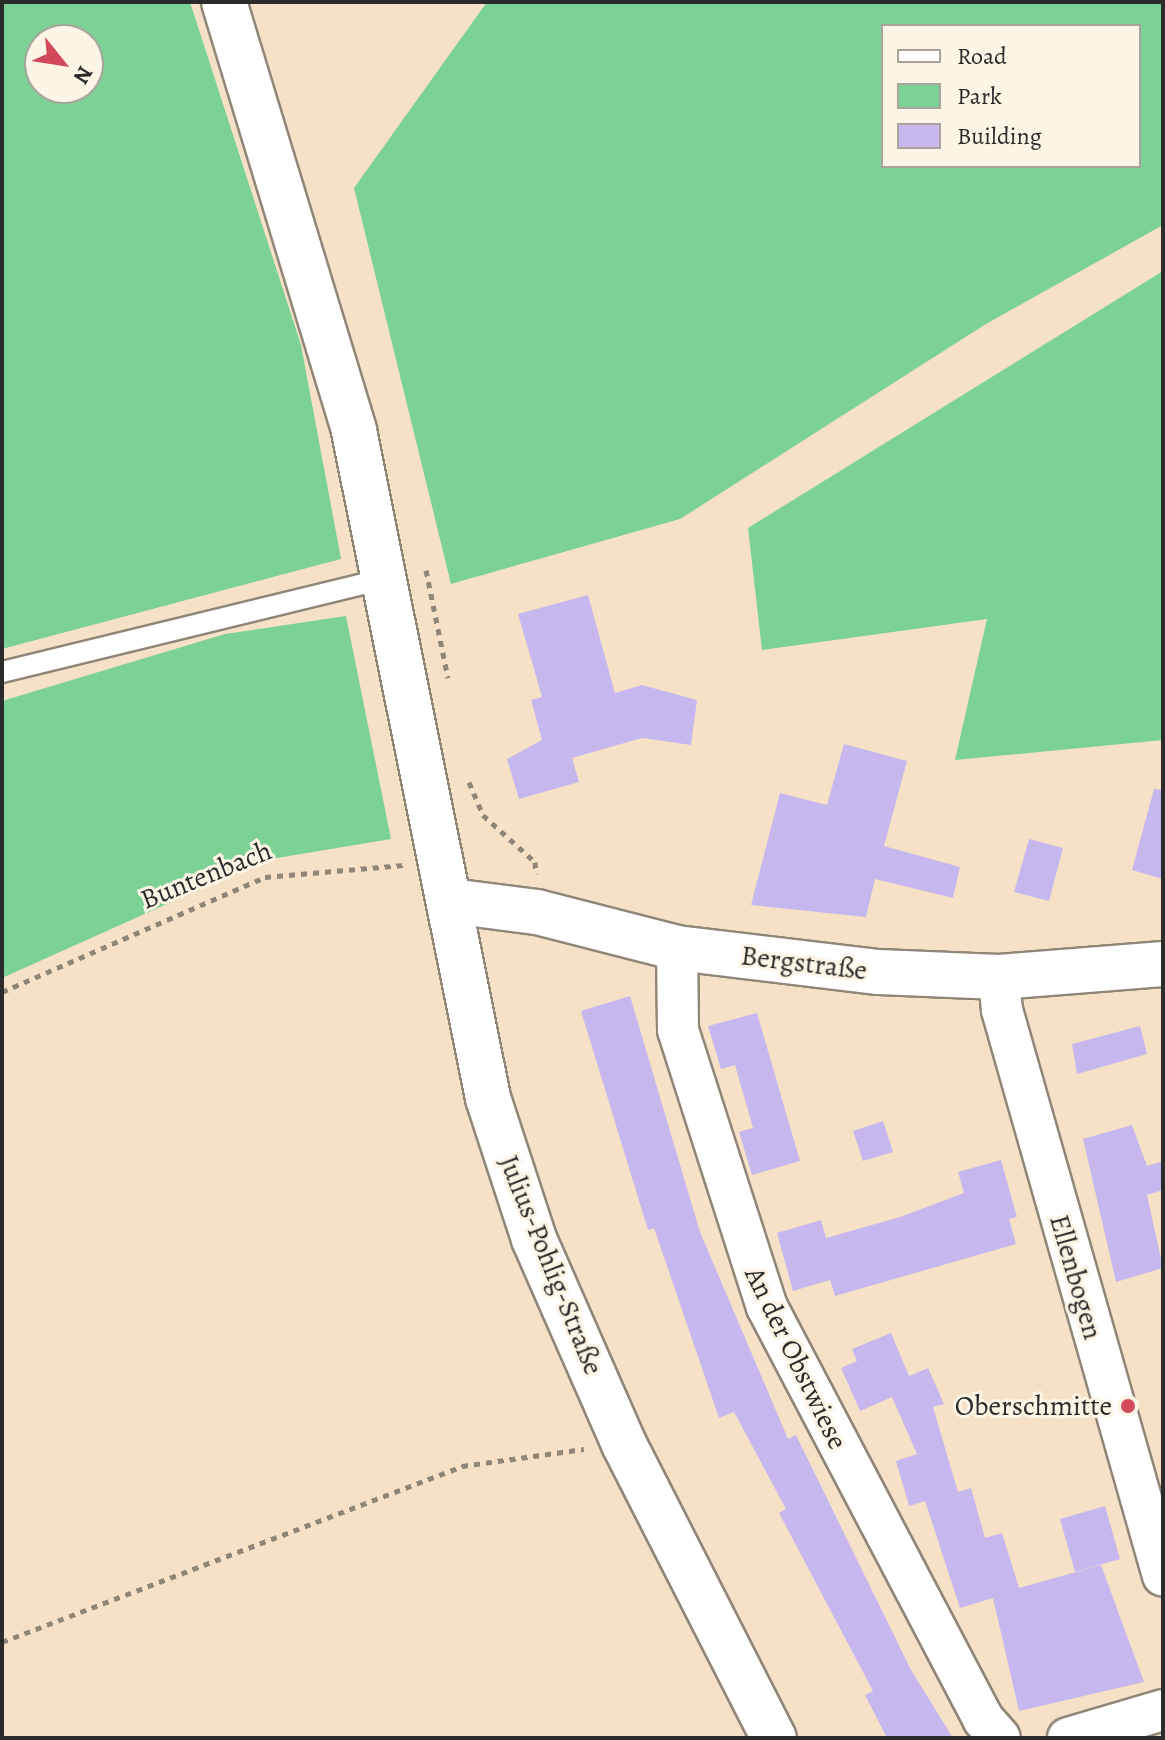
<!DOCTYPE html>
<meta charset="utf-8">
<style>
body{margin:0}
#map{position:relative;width:1165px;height:1740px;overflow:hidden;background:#f6e1c6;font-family:Alegreya,serif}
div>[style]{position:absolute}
.green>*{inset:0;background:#7cd195}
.building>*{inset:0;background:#c6b8ee}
.path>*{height:5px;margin-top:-2.5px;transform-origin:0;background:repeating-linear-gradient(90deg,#908678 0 6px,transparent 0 12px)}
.roads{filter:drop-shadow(2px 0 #908678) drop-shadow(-2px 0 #908678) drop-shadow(0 2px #908678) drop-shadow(0 -2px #908678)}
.service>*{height:20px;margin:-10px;padding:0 10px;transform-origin:10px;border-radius:10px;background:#fff}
.minor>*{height:40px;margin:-20px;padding:0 20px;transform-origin:20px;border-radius:20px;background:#fff}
.tertiary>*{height:44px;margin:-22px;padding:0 22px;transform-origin:22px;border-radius:22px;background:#fff}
.dots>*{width:22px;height:22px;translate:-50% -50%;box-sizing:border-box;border:4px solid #fcf5e5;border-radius:50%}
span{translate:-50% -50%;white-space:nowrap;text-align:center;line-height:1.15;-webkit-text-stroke:6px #fcf5e5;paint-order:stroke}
.street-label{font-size:28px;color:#2b2b2b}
.poi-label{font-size:28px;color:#2b2b2b}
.right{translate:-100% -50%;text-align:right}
.frame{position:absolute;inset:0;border:4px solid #2b2b2b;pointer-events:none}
.legend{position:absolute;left:881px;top:24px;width:260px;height:144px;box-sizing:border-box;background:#fcf5e5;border:2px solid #a8a49b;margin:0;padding:10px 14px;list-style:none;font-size:24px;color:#2b2b2b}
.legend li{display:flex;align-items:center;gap:16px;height:40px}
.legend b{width:40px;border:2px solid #a8a49b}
.north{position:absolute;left:24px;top:24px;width:80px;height:80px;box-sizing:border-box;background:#fcf5e5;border:2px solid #a8a49b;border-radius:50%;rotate:120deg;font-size:22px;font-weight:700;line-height:32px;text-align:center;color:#2b2b2b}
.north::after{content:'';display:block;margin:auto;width:28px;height:36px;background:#d1495b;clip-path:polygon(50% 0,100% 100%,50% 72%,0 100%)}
</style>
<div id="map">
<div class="green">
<i style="clip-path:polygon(evenodd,2px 2px,190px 2px,301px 345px,341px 559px,2px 649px,2px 2px,88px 40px,88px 88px,40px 88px,40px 40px,88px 40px)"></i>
<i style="clip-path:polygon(evenodd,487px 2px,1163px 2px,1163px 225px,986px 324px,680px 519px,451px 584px,354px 188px,487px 2px,883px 26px,1139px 26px,1139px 166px,883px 166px,883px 26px)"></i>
<i style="clip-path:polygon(1163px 271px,1163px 740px,955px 760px,987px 619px,762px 650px,748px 528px)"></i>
<i style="clip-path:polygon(346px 616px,391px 839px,265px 860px,2px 978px,2px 701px,225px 634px)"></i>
</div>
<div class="building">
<i style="clip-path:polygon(588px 595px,615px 693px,642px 685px,697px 700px,691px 745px,642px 738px,572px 758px,579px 782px,519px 799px,507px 759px,542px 740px,531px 700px,542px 697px,518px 614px)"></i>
<i style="clip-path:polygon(844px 744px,907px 761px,884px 846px,960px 867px,953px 898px,875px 879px,866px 917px,751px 905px,780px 793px,827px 805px)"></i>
<i style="clip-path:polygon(1154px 789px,1163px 790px,1163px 879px,1132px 870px)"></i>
<i style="clip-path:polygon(1029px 839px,1063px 848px,1049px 901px,1014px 892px)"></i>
<i style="clip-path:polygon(630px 996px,700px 1232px,788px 1439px,796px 1435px,911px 1670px,953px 1738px,887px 1738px,865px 1695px,873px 1691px,779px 1513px,786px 1509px,734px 1412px,719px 1418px,654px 1228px,648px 1230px,581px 1011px)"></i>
<i style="clip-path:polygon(757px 1013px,800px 1161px,752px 1175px,739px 1132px,753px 1128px,735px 1065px,721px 1069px,708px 1026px)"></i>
<i style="clip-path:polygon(1140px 1026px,1147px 1054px,1077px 1074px,1072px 1044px)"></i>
<i style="clip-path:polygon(883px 1121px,893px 1152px,863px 1161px,853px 1131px)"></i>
<i style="clip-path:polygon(1132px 1125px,1147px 1166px,1163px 1161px,1163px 1190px,1147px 1195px,1163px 1268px,1116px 1282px,1083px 1139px)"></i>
<i style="clip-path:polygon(1001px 1160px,1017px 1217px,1009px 1219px,1016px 1244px,835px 1296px,830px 1280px,793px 1291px,777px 1233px,821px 1220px,826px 1238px,900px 1217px,964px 1193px,958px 1172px)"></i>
<i style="clip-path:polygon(891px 1333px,909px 1376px,928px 1368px,944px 1404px,933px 1407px,958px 1492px,971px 1488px,985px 1538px,1002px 1533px,1019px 1588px,1101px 1565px,1144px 1682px,1019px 1711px,993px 1598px,960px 1608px,925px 1501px,909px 1506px,896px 1461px,917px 1454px,892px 1397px,860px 1411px,841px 1368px,857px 1361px,852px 1349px)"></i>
<i style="clip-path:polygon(1105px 1506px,1120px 1559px,1075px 1572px,1060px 1519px)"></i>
</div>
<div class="path">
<i style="left:426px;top:570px;width:110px;rotate:78.5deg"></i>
<i style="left:469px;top:782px;width:36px;rotate:67deg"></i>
<i style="left:483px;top:815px;width:70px;rotate:42.1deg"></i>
<i style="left:535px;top:862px;width:12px;rotate:85deg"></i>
<i style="left:2px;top:992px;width:287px;rotate:-23.6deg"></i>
<i style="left:265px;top:877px;width:139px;rotate:-5deg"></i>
<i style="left:2px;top:1642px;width:493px;rotate:-20.9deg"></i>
<i style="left:462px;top:1466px;width:123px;rotate:-7.9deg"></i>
</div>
<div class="roads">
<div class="service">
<i style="left:2px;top:672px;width:398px;rotate:-13.7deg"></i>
</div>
<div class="minor">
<i style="left:677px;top:948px;width:82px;rotate:89.3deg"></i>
<i style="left:678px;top:1030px;width:291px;rotate:72.2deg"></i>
<i style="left:767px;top:1307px;width:465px;rotate:62.3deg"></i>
<i style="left:983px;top:1719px;width:25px;rotate:48deg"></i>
<i style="left:999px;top:977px;width:33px;rotate:85deg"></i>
<i style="left:1002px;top:1010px;width:588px;rotate:74.12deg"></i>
<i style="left:1068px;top:1738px;width:99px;rotate:-16.4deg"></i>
</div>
<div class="tertiary">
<i style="left:224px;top:2px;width:448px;rotate:73.1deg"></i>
<i style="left:354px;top:431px;width:680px;rotate:78.64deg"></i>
<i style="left:488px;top:1098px;width:148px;rotate:71.9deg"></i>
<i style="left:534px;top:1239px;width:224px;rotate:66.3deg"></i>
<i style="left:624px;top:1444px;width:330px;rotate:63deg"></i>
<i style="left:451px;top:901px;width:87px;rotate:7.3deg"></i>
<i style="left:537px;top:912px;width:145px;rotate:14.4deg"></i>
<i style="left:677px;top:948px;width:203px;rotate:6.8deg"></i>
<i style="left:879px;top:972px;width:120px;rotate:2.4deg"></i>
<i style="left:999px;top:977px;width:165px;rotate:-4.5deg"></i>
</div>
</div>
<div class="dots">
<i style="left:1128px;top:1406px;background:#d1495b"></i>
</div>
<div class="street-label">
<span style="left:206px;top:875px;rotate:-22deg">Buntenbach</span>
<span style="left:804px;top:963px;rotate:7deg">Bergstraße</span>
<span style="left:551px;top:1265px;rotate:68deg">Julius-Pohlig-Straße</span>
<span style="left:1076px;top:1277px;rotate:74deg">Ellenbogen</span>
<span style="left:796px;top:1358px;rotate:64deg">An der Obstwiese</span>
</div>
<div class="poi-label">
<span class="right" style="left:1112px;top:1406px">Oberschmitte</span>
</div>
<div class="frame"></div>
<ul class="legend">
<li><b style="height:10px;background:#fff"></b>Road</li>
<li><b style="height:22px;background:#7cd195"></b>Park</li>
<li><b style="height:22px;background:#c6b8ee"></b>Building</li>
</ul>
<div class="north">N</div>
</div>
